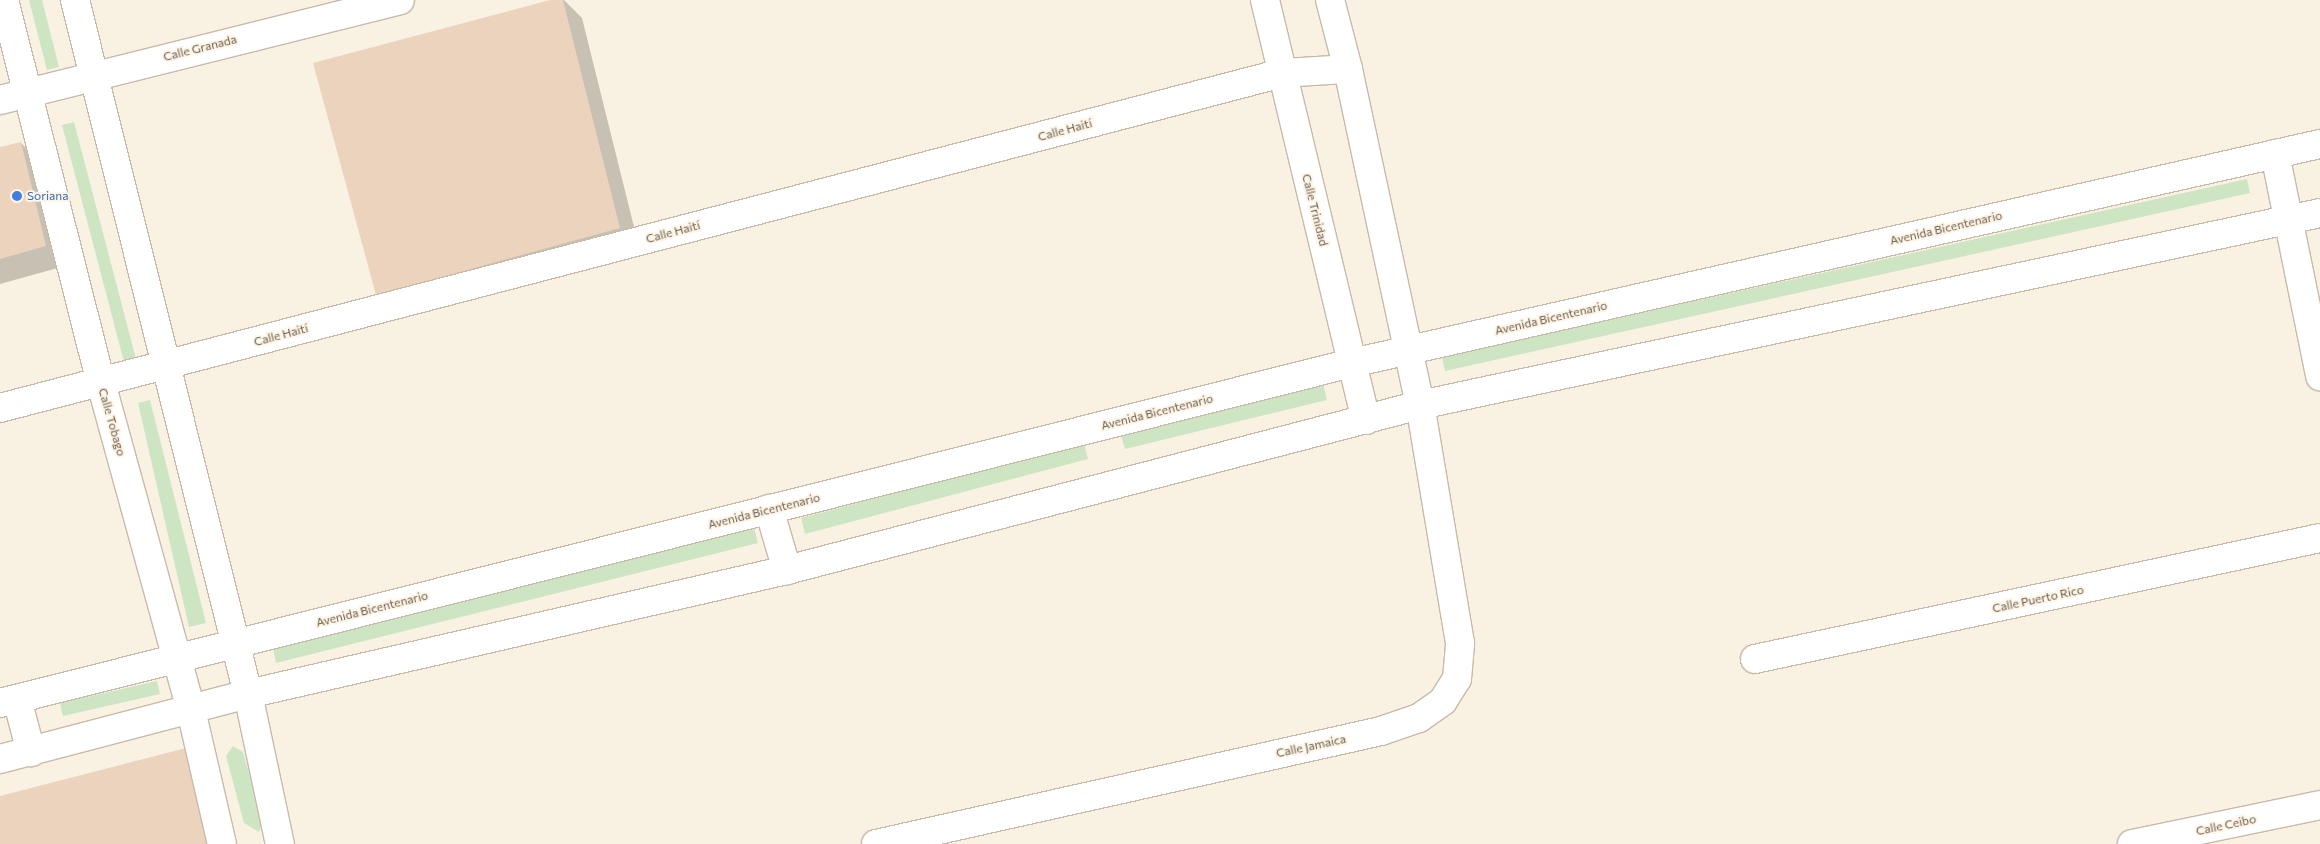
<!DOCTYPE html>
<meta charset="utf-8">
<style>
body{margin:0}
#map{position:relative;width:2320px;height:844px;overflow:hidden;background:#f9f2e2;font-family:Commissioner,sans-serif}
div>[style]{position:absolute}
.green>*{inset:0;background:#cee5c3}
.shadow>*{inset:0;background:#0003}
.building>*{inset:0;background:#ecd3bd}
.roads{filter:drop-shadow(1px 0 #c8baaa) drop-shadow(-1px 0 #c8baaa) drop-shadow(0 1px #c8baaa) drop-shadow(0 -1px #c8baaa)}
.minor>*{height:28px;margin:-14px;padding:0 14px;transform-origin:14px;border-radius:14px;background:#fff}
.tertiary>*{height:28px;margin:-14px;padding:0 14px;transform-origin:14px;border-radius:14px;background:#fff}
.dots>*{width:14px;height:14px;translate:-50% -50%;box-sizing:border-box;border:2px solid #fdf6e8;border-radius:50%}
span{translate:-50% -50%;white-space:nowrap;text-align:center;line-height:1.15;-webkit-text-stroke:4px #fdf6e8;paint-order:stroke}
.street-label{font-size:12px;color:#6e5b4b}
.shop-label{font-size:12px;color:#366cbe}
.left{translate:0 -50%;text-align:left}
</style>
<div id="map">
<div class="green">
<i style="clip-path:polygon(29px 0,42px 0,59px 67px,47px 70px)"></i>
<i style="clip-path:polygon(74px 122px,136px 359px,124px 362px,62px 125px)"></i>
<i style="clip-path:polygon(2247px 179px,2250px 193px,1445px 371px,1442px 357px)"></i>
<i style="clip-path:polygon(1323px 383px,1327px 400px,1125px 449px,1120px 432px)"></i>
<i style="clip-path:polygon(150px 400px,206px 623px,189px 627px,138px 403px)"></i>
<i style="clip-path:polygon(1084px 443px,1088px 459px,805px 534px,801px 518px)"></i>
<i style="clip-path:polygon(754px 528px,758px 543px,276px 663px,273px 648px)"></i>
<i style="clip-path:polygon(157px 681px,160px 694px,63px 716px,60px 703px)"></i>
<i style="clip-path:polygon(233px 746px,243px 752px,263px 822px,259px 832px,244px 823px,226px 756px)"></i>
</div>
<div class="shadow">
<i style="clip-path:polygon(555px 0,564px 0,582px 18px,639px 247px,397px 313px,377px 294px)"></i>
<i style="clip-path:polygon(21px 143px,40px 162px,65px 266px,0 284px,0 148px)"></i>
</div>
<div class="building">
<i style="clip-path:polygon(550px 0,563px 0,620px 228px,376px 295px,313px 63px)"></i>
<i style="clip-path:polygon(21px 142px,46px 246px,0 259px,0 147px)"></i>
<i style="clip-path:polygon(190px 747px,212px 844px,0 844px,0 796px)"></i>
</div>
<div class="roads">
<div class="minor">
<i style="left:4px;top:0;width:395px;rotate:75.8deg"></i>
<i style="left:101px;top:383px;width:339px;rotate:74.6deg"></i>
<i style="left:191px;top:710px;width:138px;rotate:77deg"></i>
<i style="left:75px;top:0;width:715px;rotate:76deg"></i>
<i style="left:248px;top:694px;width:153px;rotate:78deg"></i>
<i style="left:0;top:100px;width:412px;rotate:-14deg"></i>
<i style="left:2275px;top:154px;width:227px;rotate:78.5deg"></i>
<i style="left:0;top:408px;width:1325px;rotate:-14.64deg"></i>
<i style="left:1282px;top:73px;width:66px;rotate:-3.5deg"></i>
<i style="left:769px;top:509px;width:64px;rotate:73.6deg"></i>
<i style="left:1755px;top:659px;width:578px;rotate:-12.09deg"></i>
<i style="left:17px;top:699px;width:55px;rotate:75.2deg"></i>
<i style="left:0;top:703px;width:1394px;rotate:-14.12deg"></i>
<i style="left:1352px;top:363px;width:992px;rotate:-12.75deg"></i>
<i style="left:0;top:759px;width:256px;rotate:-14.7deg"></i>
<i style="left:248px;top:694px;width:553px;rotate:-12.96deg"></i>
<i style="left:787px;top:570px;width:654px;rotate:-14.61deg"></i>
<i style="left:1420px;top:405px;width:920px;rotate:-12.04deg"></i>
<i style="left:876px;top:844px;width:517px;rotate:-12.61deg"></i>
<i style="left:1381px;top:731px;width:40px;rotate:-18.9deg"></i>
<i style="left:1419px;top:718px;width:29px;rotate:-35deg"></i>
<i style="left:1443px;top:701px;width:26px;rotate:-58deg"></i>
<i style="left:1457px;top:679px;width:36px;rotate:-85deg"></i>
<i style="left:1460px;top:643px;width:241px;rotate:-99.5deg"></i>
<i style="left:1420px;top:405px;width:344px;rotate:-102.1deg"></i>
<i style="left:1348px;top:69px;width:71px;rotate:-104.6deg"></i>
<i style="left:2132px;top:844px;width:192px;rotate:-11.7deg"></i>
</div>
<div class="tertiary">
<i style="left:1265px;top:0;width:432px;rotate:76.5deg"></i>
</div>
</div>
<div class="dots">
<i style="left:17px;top:196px;background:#3f7fe0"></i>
</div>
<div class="street-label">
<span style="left:200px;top:48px;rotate:-14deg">Calle Granada</span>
<span style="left:1065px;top:130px;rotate:-15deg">Calle Haití</span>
<span style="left:1315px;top:210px;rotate:76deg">Calle Trinidad</span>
<span style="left:1946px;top:228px;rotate:-13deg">Avenida Bicentenario</span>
<span style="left:673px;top:232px;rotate:-15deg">Calle Haití</span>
<span style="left:1551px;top:318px;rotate:-13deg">Avenida Bicentenario</span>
<span style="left:281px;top:335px;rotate:-15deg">Calle Haití</span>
<span style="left:1157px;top:412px;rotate:-14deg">Avenida Bicentenario</span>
<span style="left:112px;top:422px;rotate:74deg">Calle Tobago</span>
<span style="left:764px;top:511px;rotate:-14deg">Avenida Bicentenario</span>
<span style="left:2038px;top:599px;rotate:-12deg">Calle Puerto Rico</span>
<span style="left:372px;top:609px;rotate:-14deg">Avenida Bicentenario</span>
<span style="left:1311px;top:746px;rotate:-12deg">Calle Jamaica</span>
<span style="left:2226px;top:825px;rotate:-12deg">Calle Ceibo</span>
</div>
<div class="shop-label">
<span class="left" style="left:27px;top:196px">Soriana</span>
</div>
</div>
